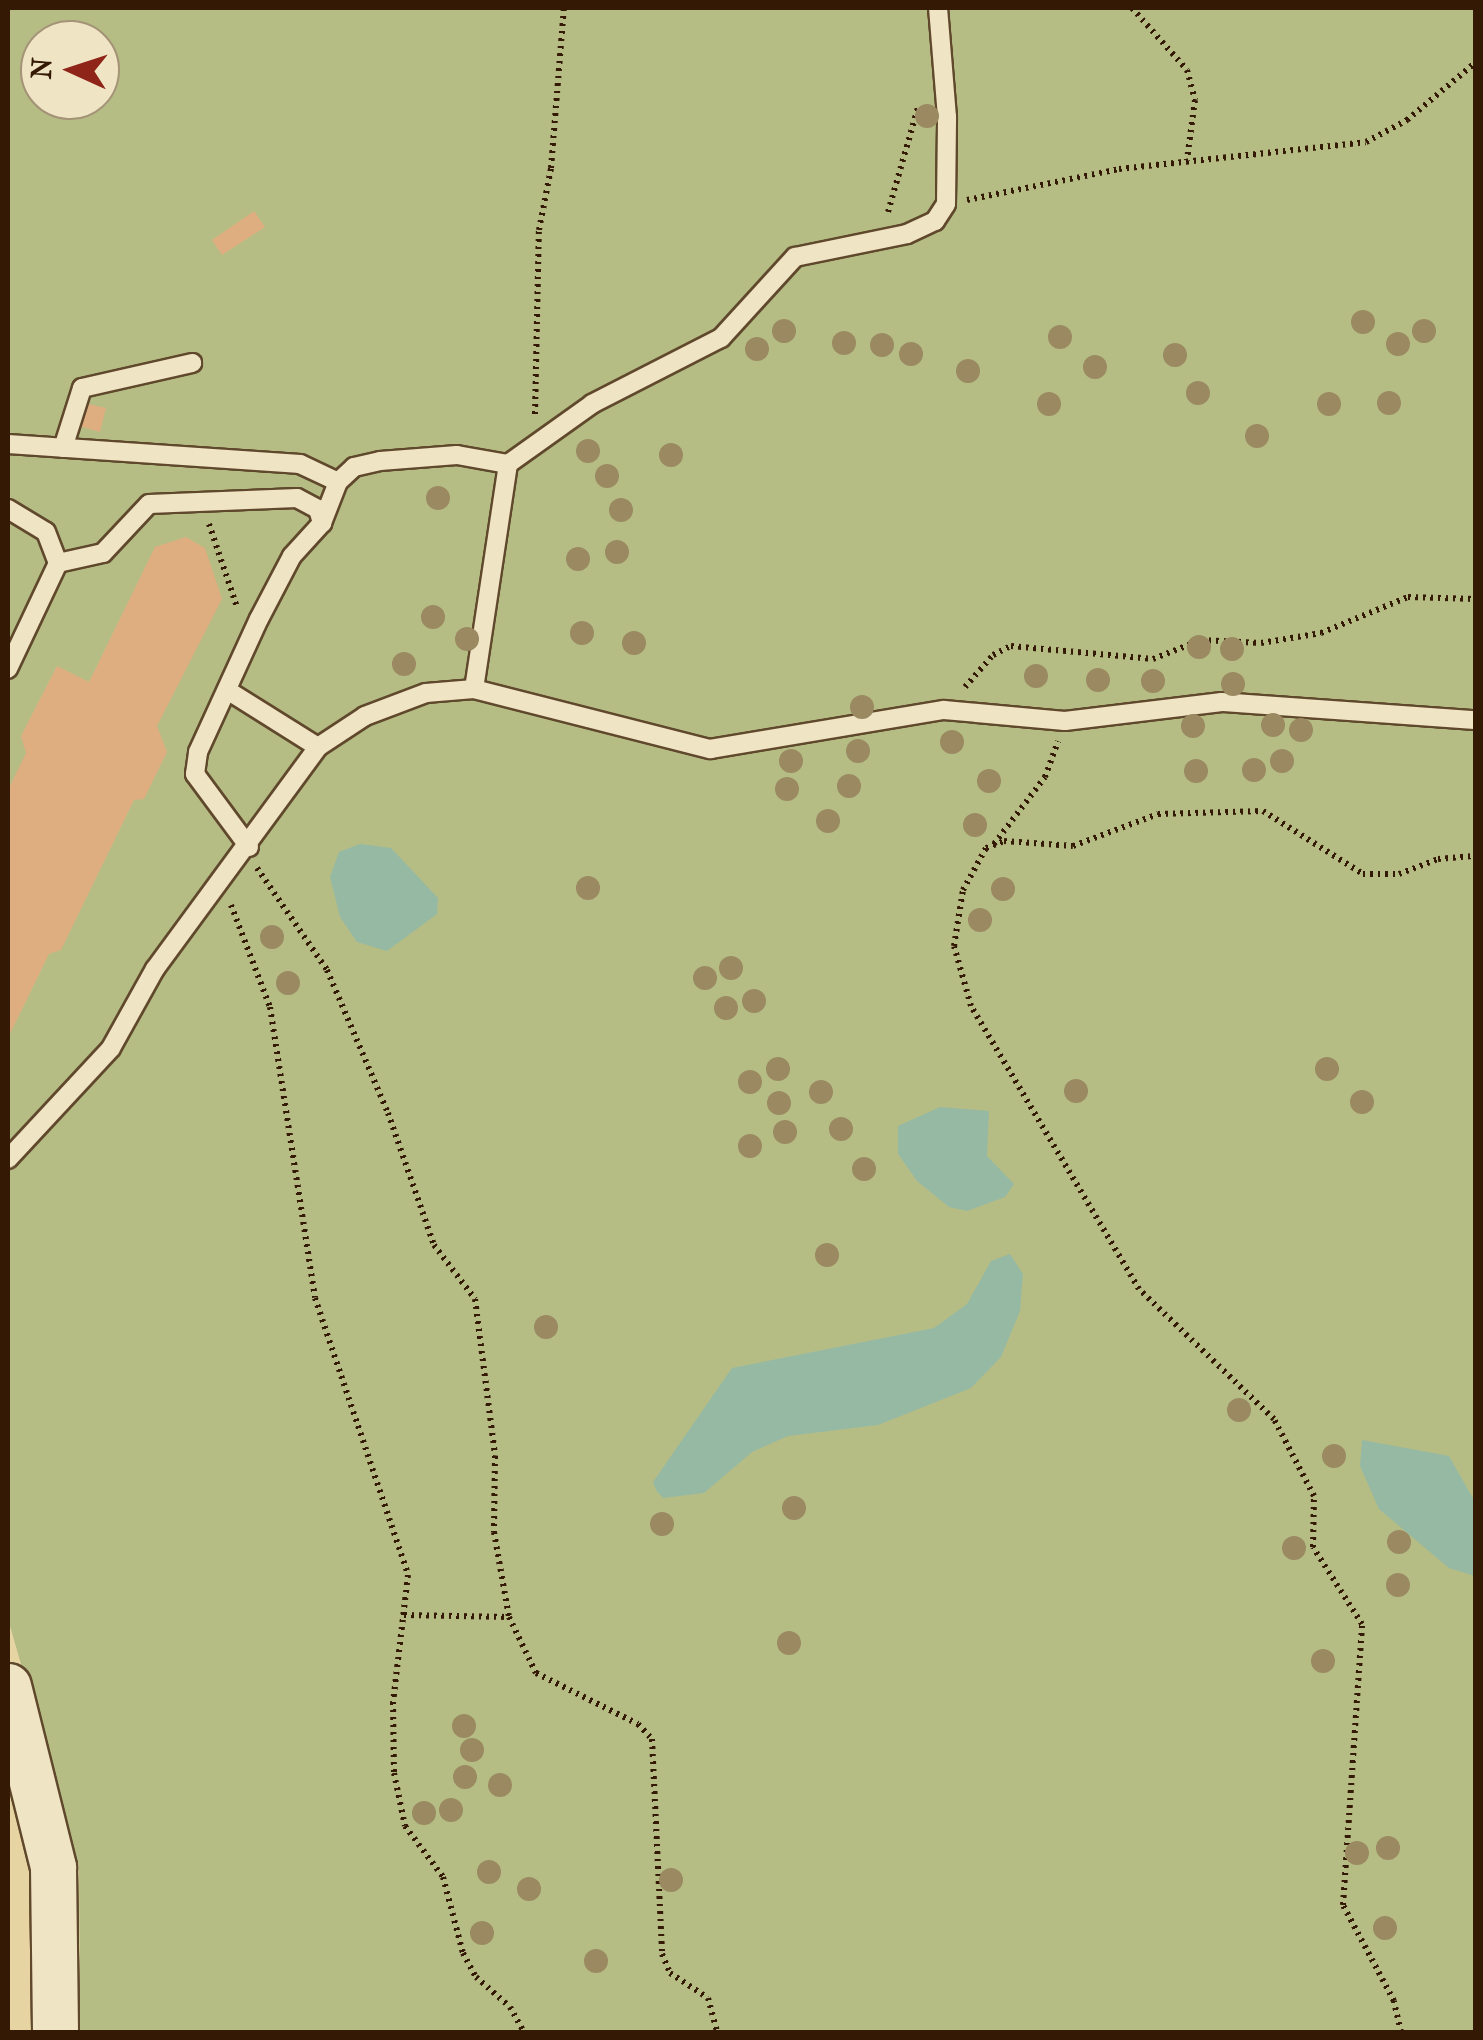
<!DOCTYPE html>
<style>
body{margin:0}
#map{position:relative;width:1483px;height:2040px;overflow:hidden;background:#e6d5a3;font-family:"IM FELL French Canon",serif}
div>[style]{position:absolute}
.green>*{inset:0;background:#b5bd85}
.water>*{inset:0;background:#96b9a4}
.building>*{inset:0;background:#dfae80}
.path>*{height:6px;margin-top:-3px;transform-origin:0;background:repeating-linear-gradient(90deg,#341904 0 2.5px,transparent 0 7.5px)}
.roads{filter:drop-shadow(2px 0 #60482c) drop-shadow(-2px 0 #60482c) drop-shadow(0 2px #60482c) drop-shadow(0 -2px #60482c)}
.service>*{height:18px;margin:-9px;padding:0 9px;transform-origin:9px;border-radius:9px;background:#efe4c3}
.tertiary>*{height:45px;margin:-22.5px;padding:0 22.5px;transform-origin:22.5px;border-radius:22.5px;background:#efe4c3}
.trees>*{width:24px;height:24px;margin:-12px;border-radius:50%;background:#9a8961}
span{translate:-50% -50%;white-space:nowrap;text-align:center;line-height:1.15;-webkit-text-stroke:8px #efe4c3;paint-order:stroke}
.frame{position:absolute;inset:0;border:10px solid #341904;pointer-events:none}
.north{position:absolute;left:20px;top:20px;width:100px;height:100px;box-sizing:border-box;background:#efe4c3;border:2px solid #a49377;border-radius:50%;rotate:273deg;font-size:28px;font-weight:700;line-height:40px;text-align:center;color:#341904}
.north::after{content:'';display:block;margin:auto;width:35px;height:45px;background:#8f2418;clip-path:polygon(50% 0,100% 100%,50% 72%,0 100%)}
</style>
<div id="map">
<div class="green">
<i style="clip-path:polygon(evenodd,8px 8px,1475px 8px,1475px 2032px,80px 2032px,79px 1866px,8px 1619px,8px 8px,40px 40px,100px 40px,100px 100px,40px 100px,40px 40px)"></i>
</div>
<div class="water">
<i style="clip-path:polygon(360px 844px,391px 848px,438px 898px,437px 914px,387px 951px,357px 942px,340px 917px,330px 877px,339px 852px)"></i>
<i style="clip-path:polygon(940px 1107px,989px 1111px,987px 1156px,1014px 1184px,1005px 1197px,967px 1211px,949px 1207px,917px 1181px,898px 1154px,898px 1126px)"></i>
<i style="clip-path:polygon(1010px 1254px,1023px 1274px,1020px 1311px,1001px 1357px,971px 1388px,878px 1425px,788px 1436px,752px 1452px,704px 1493px,663px 1498px,656px 1490px,653px 1482px,732px 1368px,934px 1328px,967px 1304px,991px 1261px)"></i>
<i style="clip-path:polygon(1362px 1440px,1449px 1456px,1475px 1502px,1475px 1576px,1449px 1568px,1379px 1509px,1360px 1466px)"></i>
</div>
<div class="building">
<i style="clip-path:polygon(254px 211px,265px 227px,222px 255px,212px 240px)"></i>
<i style="clip-path:polygon(84px 403px,106px 408px,100px 432px,79px 426px)"></i>
<i style="clip-path:polygon(186px 537px,205px 548px,222px 599px,157px 726px,167px 752px,144px 799px,134px 800px,61px 950px,49px 954px,8px 1038px,8px 790px,26px 753px,21px 736px,57px 666px,89px 682px,155px 547px)"></i>
</div>
<div class="path">
<i style="left:1132px;top:8px;width:83px;rotate:48.4deg"></i>
<i style="left:1187px;top:70px;width:31px;rotate:75deg"></i>
<i style="left:1195px;top:100px;width:61px;rotate:97.6deg"></i>
<i style="left:967px;top:200px;width:155px;rotate:-11.5deg"></i>
<i style="left:1119px;top:169px;width:248px;rotate:-6.2deg"></i>
<i style="left:1366px;top:142px;width:47px;rotate:-28.2deg"></i>
<i style="left:1407px;top:120px;width:90px;rotate:-40deg"></i>
<i style="left:888px;top:212px;width:112px;rotate:-74deg"></i>
<i style="left:535px;top:414px;width:184px;rotate:-88.8deg"></i>
<i style="left:539px;top:230px;width:63px;rotate:-79deg"></i>
<i style="left:551px;top:168px;width:161px;rotate:-85.4deg"></i>
<i style="left:209px;top:524px;width:88px;rotate:71.4deg"></i>
<i style="left:965px;top:687px;width:43px;rotate:-48.8deg"></i>
<i style="left:993px;top:655px;width:20px;rotate:-27deg"></i>
<i style="left:1011px;top:646px;width:143px;rotate:5.2deg"></i>
<i style="left:1153px;top:659px;width:52px;rotate:-21.6deg"></i>
<i style="left:1201px;top:640px;width:60px;rotate:2.9deg"></i>
<i style="left:1261px;top:643px;width:61px;rotate:-9.5deg"></i>
<i style="left:1321px;top:633px;width:94px;rotate:-22.5deg"></i>
<i style="left:1408px;top:597px;width:68px;rotate:1.7deg"></i>
<i style="left:994px;top:844px;width:84px;rotate:-52.7deg"></i>
<i style="left:1045px;top:777px;width:38px;rotate:-70deg"></i>
<i style="left:257px;top:868px;width:124px;rotate:55.5deg"></i>
<i style="left:327px;top:970px;width:155px;rotate:66.9deg"></i>
<i style="left:388px;top:1113px;width:140px;rotate:70.8deg"></i>
<i style="left:434px;top:1245px;width:68px;rotate:52.8deg"></i>
<i style="left:475px;top:1299px;width:158px;rotate:82.7deg"></i>
<i style="left:495px;top:1456px;width:76px;rotate:90.8deg"></i>
<i style="left:494px;top:1532px;width:86px;rotate:80deg"></i>
<i style="left:509px;top:1617px;width:62px;rotate:64.3deg"></i>
<i style="left:536px;top:1673px;width:114px;rotate:26.6deg"></i>
<i style="left:638px;top:1724px;width:21px;rotate:47deg"></i>
<i style="left:652px;top:1739px;width:215px;rotate:87.3deg"></i>
<i style="left:662px;top:1954px;width:21px;rotate:67deg"></i>
<i style="left:670px;top:1973px;width:45px;rotate:33.3deg"></i>
<i style="left:708px;top:1998px;width:35px;rotate:75deg"></i>
<i style="left:231px;top:905px;width:109px;rotate:69.1deg"></i>
<i style="left:270px;top:1007px;width:294px;rotate:81.2deg"></i>
<i style="left:315px;top:1298px;width:292px;rotate:71.4deg"></i>
<i style="left:408px;top:1575px;width:128px;rotate:96.7deg"></i>
<i style="left:393px;top:1702px;width:71px;rotate:89.2deg"></i>
<i style="left:394px;top:1773px;width:54px;rotate:78.3deg"></i>
<i style="left:405px;top:1826px;width:64px;rotate:53.3deg"></i>
<i style="left:443px;top:1877px;width:79px;rotate:75.3deg"></i>
<i style="left:463px;top:1953px;width:27px;rotate:62deg"></i>
<i style="left:476px;top:1977px;width:45px;rotate:41.4deg"></i>
<i style="left:510px;top:2007px;width:29px;rotate:61deg"></i>
<i style="left:404px;top:1615px;width:105px;rotate:1.1deg"></i>
<i style="left:1401px;top:2032px;width:32px;rotate:-103deg"></i>
<i style="left:1394px;top:2001px;width:109px;rotate:-118deg"></i>
<i style="left:1343px;top:1905px;width:282px;rotate:-86.1deg"></i>
<i style="left:1362px;top:1624px;width:91px;rotate:-122.5deg"></i>
<i style="left:1313px;top:1547px;width:51px;rotate:-88.9deg"></i>
<i style="left:1314px;top:1496px;width:87px;rotate:-117.5deg"></i>
<i style="left:1274px;top:1419px;width:187px;rotate:-136.1deg"></i>
<i style="left:1139px;top:1289px;width:329px;rotate:-120.7deg"></i>
<i style="left:971px;top:1006px;width:62px;rotate:-105.8deg"></i>
<i style="left:954px;top:946px;width:57px;rotate:-80.9deg"></i>
<i style="left:963px;top:890px;width:48px;rotate:-61.3deg"></i>
<i style="left:986px;top:848px;width:19px;rotate:-21deg"></i>
<i style="left:1004px;top:841px;width:69px;rotate:4.1deg"></i>
<i style="left:1073px;top:846px;width:91px;rotate:-20.6deg"></i>
<i style="left:1158px;top:814px;width:105px;rotate:-1.6deg"></i>
<i style="left:1263px;top:811px;width:118px;rotate:32.2deg"></i>
<i style="left:1363px;top:874px;width:36px"></i>
<i style="left:1399px;top:874px;width:42px;rotate:-21deg"></i>
<i style="left:1438px;top:859px;width:38px;rotate:-5deg"></i>
</div>
<div class="roads">
<div class="service">
<i style="left:8px;top:444px;width:293px;rotate:3.9deg"></i>
<i style="left:300px;top:464px;width:42px;rotate:25.3deg"></i>
<i style="left:63px;top:448px;width:63px;rotate:-72.4deg"></i>
<i style="left:82px;top:388px;width:113px;rotate:-12.8deg"></i>
<i style="left:8px;top:509px;width:44px;rotate:31.2deg"></i>
<i style="left:46px;top:532px;width:33px;rotate:69deg"></i>
<i style="left:58px;top:563px;width:117px;rotate:115.3deg"></i>
<i style="left:58px;top:563px;width:46px;rotate:-12.5deg"></i>
<i style="left:103px;top:553px;width:67px;rotate:-46.8deg"></i>
<i style="left:149px;top:504px;width:148px;rotate:-2.3deg"></i>
<i style="left:297px;top:498px;width:24px;rotate:28deg"></i>
<i style="left:318px;top:509px;width:15px;rotate:74deg"></i>
<i style="left:474px;top:689px;width:244px;rotate:14.3deg"></i>
<i style="left:710px;top:749px;width:237px;rotate:-9.5deg"></i>
<i style="left:944px;top:710px;width:121px;rotate:5.2deg"></i>
<i style="left:1065px;top:721px;width:158px;rotate:-6.9deg"></i>
<i style="left:1222px;top:702px;width:255px;rotate:4.1deg"></i>
<i style="left:227px;top:690px;width:107px;rotate:32.1deg"></i>
<i style="left:249px;top:847px;width:91px;rotate:-126.5deg"></i>
<i style="left:195px;top:774px;width:22px;rotate:-82deg"></i>
<i style="left:198px;top:752px;width:146px;rotate:-65.4deg"></i>
<i style="left:259px;top:619px;width:71px;rotate:-62.4deg"></i>
<i style="left:292px;top:556px;width:45px;rotate:-47.7deg"></i>
<i style="left:322px;top:523px;width:44px;rotate:-68.7deg"></i>
<i style="left:338px;top:482px;width:22px;rotate:-43deg"></i>
<i style="left:354px;top:467px;width:27px;rotate:-13deg"></i>
<i style="left:380px;top:461px;width:77px;rotate:-4.5deg"></i>
<i style="left:457px;top:455px;width:52px;rotate:10deg"></i>
<i style="left:8px;top:1159px;width:151px;rotate:-47.1deg"></i>
<i style="left:111px;top:1048px;width:90px;rotate:-60.9deg"></i>
<i style="left:155px;top:969px;width:275px;rotate:-53.7deg"></i>
<i style="left:318px;top:747px;width:56px;rotate:-33.4deg"></i>
<i style="left:365px;top:716px;width:65px;rotate:-20.7deg"></i>
<i style="left:426px;top:693px;width:48px;rotate:-4.8deg"></i>
<i style="left:474px;top:689px;width:228px;rotate:-81.4deg"></i>
<i style="left:508px;top:464px;width:103px;rotate:-35.5deg"></i>
<i style="left:592px;top:404px;width:145px;rotate:-27.1deg"></i>
<i style="left:721px;top:338px;width:110px;rotate:-47.6deg"></i>
<i style="left:795px;top:257px;width:114px;rotate:-11.6deg"></i>
<i style="left:907px;top:234px;width:31px;rotate:-25deg"></i>
<i style="left:935px;top:221px;width:20px;rotate:-57deg"></i>
<i style="left:946px;top:204px;width:87px;rotate:-89.3deg"></i>
<i style="left:947px;top:117px;width:109px;rotate:-94.7deg"></i>
</div>
<div class="tertiary">
<i style="left:8px;top:1686px;width:187px;rotate:76deg"></i>
<i style="left:53px;top:1867px;width:165px;rotate:89.3deg"></i>
</div>
</div>
<div class="trees">
<i style="left:927px;top:116px"></i>
<i style="left:1363px;top:322px"></i>
<i style="left:784px;top:331px"></i>
<i style="left:1424px;top:331px"></i>
<i style="left:1060px;top:337px"></i>
<i style="left:844px;top:343px"></i>
<i style="left:1398px;top:344px"></i>
<i style="left:882px;top:345px"></i>
<i style="left:757px;top:349px"></i>
<i style="left:911px;top:354px"></i>
<i style="left:1175px;top:355px"></i>
<i style="left:1095px;top:367px"></i>
<i style="left:968px;top:371px"></i>
<i style="left:1198px;top:393px"></i>
<i style="left:1389px;top:403px"></i>
<i style="left:1049px;top:404px"></i>
<i style="left:1329px;top:404px"></i>
<i style="left:1257px;top:436px"></i>
<i style="left:588px;top:451px"></i>
<i style="left:671px;top:455px"></i>
<i style="left:607px;top:476px"></i>
<i style="left:438px;top:498px"></i>
<i style="left:621px;top:510px"></i>
<i style="left:617px;top:552px"></i>
<i style="left:578px;top:559px"></i>
<i style="left:433px;top:617px"></i>
<i style="left:582px;top:633px"></i>
<i style="left:467px;top:639px"></i>
<i style="left:634px;top:643px"></i>
<i style="left:1199px;top:647px"></i>
<i style="left:1232px;top:649px"></i>
<i style="left:404px;top:664px"></i>
<i style="left:1036px;top:676px"></i>
<i style="left:1098px;top:680px"></i>
<i style="left:1153px;top:681px"></i>
<i style="left:1233px;top:684px"></i>
<i style="left:862px;top:707px"></i>
<i style="left:1273px;top:725px"></i>
<i style="left:1193px;top:726px"></i>
<i style="left:1301px;top:730px"></i>
<i style="left:952px;top:742px"></i>
<i style="left:858px;top:751px"></i>
<i style="left:791px;top:761px"></i>
<i style="left:1282px;top:761px"></i>
<i style="left:1254px;top:770px"></i>
<i style="left:1196px;top:771px"></i>
<i style="left:989px;top:781px"></i>
<i style="left:849px;top:786px"></i>
<i style="left:787px;top:789px"></i>
<i style="left:828px;top:821px"></i>
<i style="left:975px;top:825px"></i>
<i style="left:588px;top:888px"></i>
<i style="left:1003px;top:889px"></i>
<i style="left:980px;top:920px"></i>
<i style="left:272px;top:937px"></i>
<i style="left:731px;top:968px"></i>
<i style="left:705px;top:978px"></i>
<i style="left:288px;top:983px"></i>
<i style="left:754px;top:1001px"></i>
<i style="left:726px;top:1008px"></i>
<i style="left:778px;top:1069px"></i>
<i style="left:1327px;top:1069px"></i>
<i style="left:750px;top:1082px"></i>
<i style="left:1076px;top:1091px"></i>
<i style="left:821px;top:1092px"></i>
<i style="left:1362px;top:1102px"></i>
<i style="left:779px;top:1103px"></i>
<i style="left:841px;top:1129px"></i>
<i style="left:785px;top:1132px"></i>
<i style="left:750px;top:1146px"></i>
<i style="left:864px;top:1169px"></i>
<i style="left:827px;top:1255px"></i>
<i style="left:546px;top:1327px"></i>
<i style="left:1239px;top:1410px"></i>
<i style="left:1334px;top:1456px"></i>
<i style="left:794px;top:1508px"></i>
<i style="left:662px;top:1524px"></i>
<i style="left:1399px;top:1542px"></i>
<i style="left:1294px;top:1548px"></i>
<i style="left:1398px;top:1585px"></i>
<i style="left:789px;top:1643px"></i>
<i style="left:1323px;top:1661px"></i>
<i style="left:464px;top:1726px"></i>
<i style="left:472px;top:1750px"></i>
<i style="left:465px;top:1777px"></i>
<i style="left:500px;top:1785px"></i>
<i style="left:451px;top:1810px"></i>
<i style="left:424px;top:1813px"></i>
<i style="left:1388px;top:1848px"></i>
<i style="left:1357px;top:1853px"></i>
<i style="left:489px;top:1872px"></i>
<i style="left:671px;top:1880px"></i>
<i style="left:529px;top:1889px"></i>
<i style="left:1385px;top:1928px"></i>
<i style="left:482px;top:1933px"></i>
<i style="left:596px;top:1961px"></i>
</div>
<div class="frame"></div>
<div class="north">N</div>
</div>
